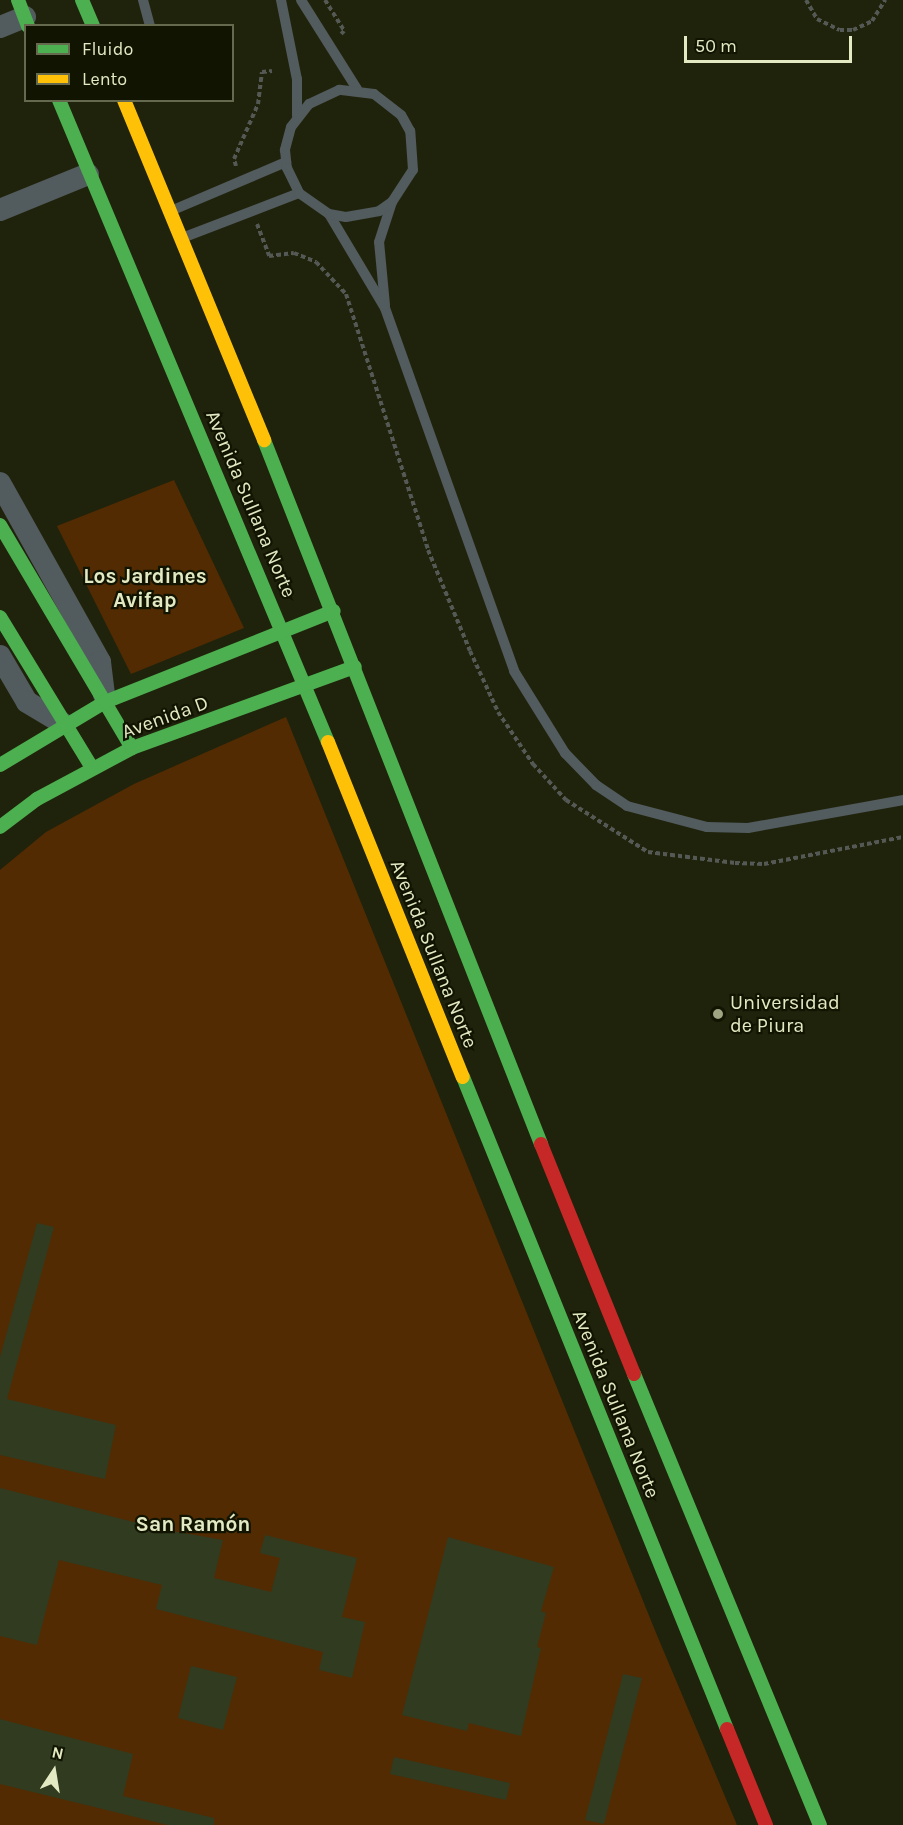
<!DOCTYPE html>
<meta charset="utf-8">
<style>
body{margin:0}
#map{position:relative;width:903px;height:1825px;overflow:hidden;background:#20230c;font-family:Karla,sans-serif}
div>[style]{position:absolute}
.green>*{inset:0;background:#532b02}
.building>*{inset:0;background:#303b20}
.path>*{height:4px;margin-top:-2px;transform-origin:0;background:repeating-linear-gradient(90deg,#545955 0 4.5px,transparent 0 7.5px)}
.lane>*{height:10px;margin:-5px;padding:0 5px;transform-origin:5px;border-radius:5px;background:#525b5d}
.street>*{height:22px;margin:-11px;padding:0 11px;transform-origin:11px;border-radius:11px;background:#525b5d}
.fast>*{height:14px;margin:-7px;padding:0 7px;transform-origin:7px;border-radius:7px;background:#4caf50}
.slow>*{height:14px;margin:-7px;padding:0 7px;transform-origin:7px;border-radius:7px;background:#ffc107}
.jam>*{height:14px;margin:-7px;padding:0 7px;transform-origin:7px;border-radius:7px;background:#c62828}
.dots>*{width:16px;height:16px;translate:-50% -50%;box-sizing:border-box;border:3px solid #111400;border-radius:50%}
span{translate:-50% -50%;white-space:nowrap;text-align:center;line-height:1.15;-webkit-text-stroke:4.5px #111400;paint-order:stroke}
.street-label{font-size:20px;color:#e3e9c3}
.poi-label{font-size:20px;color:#e3e9c3}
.left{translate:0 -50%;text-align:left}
.neighbourhood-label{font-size:21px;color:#e3e9c3;font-weight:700}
.legend{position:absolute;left:24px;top:24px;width:210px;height:78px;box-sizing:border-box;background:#111400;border:2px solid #65694e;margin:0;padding:8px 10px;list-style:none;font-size:18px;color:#e3e9c3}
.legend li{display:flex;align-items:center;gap:12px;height:30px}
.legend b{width:30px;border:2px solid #65694e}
.north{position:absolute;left:24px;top:1741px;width:60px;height:60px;-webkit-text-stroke:4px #111400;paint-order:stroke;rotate:12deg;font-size:16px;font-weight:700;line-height:24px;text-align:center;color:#e3e9c3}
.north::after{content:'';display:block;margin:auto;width:21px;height:27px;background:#e3e9c3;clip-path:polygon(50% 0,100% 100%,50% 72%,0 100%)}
.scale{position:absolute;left:684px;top:36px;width:168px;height:27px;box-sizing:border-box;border:3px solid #e3e9c3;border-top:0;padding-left:8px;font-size:18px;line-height:21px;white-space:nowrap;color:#e3e9c3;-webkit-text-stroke:4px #111400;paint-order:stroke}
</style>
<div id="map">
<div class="green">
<i style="clip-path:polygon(174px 480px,244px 628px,131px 674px,57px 526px)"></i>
<i style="clip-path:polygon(286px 717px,656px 1633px,737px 1825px,0 1825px,0 870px,46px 832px,134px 784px)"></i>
</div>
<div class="building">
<i style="clip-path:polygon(37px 1223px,54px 1227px,7px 1399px,116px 1425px,105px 1479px,0 1455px,0 1357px)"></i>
<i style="clip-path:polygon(0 1488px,161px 1529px,223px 1540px,214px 1578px,271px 1592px,280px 1558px,260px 1553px,265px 1535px,357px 1558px,342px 1617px,365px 1622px,352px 1678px,319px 1670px,323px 1652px,156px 1609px,162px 1585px,59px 1560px,37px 1645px,0 1636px)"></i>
<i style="clip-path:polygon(448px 1537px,554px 1567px,541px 1611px,546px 1613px,537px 1647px,541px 1648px,521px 1736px,469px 1723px,467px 1731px,402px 1715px)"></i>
<i style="clip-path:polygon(191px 1666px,237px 1677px,223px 1730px,178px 1718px)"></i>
<i style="clip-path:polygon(623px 1674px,642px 1678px,604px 1824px,585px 1820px)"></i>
<i style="clip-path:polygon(0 1719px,133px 1754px,123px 1796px,214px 1818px,214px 1825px,168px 1825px,0 1784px)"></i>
<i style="clip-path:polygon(394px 1757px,510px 1783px,506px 1800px,390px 1774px)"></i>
</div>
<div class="path">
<i style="left:325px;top:0;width:36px;rotate:58deg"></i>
<i style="left:344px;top:31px;width:4px;rotate:135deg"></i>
<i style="left:806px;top:0;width:22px;rotate:60deg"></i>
<i style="left:817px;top:19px;width:25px;rotate:26deg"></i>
<i style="left:840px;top:30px;width:13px"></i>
<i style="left:853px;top:30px;width:21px;rotate:-25deg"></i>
<i style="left:872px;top:21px;width:25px;rotate:-58deg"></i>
<i style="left:236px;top:166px;width:7px;rotate:-106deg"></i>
<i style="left:234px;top:159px;width:60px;rotate:-66.4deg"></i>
<i style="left:258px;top:104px;width:32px;rotate:-83deg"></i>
<i style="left:262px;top:72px;width:10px;rotate:-6deg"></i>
<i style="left:257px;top:224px;width:34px;rotate:69deg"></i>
<i style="left:269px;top:256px;width:25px;rotate:-7deg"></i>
<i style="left:294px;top:253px;width:24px;rotate:22deg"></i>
<i style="left:316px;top:262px;width:44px;rotate:46.8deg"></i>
<i style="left:346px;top:294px;width:269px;rotate:72.2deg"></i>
<i style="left:428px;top:550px;width:109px;rotate:67.4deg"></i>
<i style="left:470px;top:651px;width:67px;rotate:65.3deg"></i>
<i style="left:498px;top:712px;width:63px;rotate:56.1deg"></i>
<i style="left:533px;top:764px;width:49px;rotate:47.5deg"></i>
<i style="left:566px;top:800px;width:97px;rotate:32.4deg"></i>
<i style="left:648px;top:852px;width:88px;rotate:7.2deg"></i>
<i style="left:735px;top:863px;width:29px;rotate:2deg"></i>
<i style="left:764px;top:864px;width:142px;rotate:-11deg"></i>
</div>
<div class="lane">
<i style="left:143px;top:0;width:27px;rotate:75deg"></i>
<i style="left:281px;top:0;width:81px;rotate:78.6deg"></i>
<i style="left:297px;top:79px;width:37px;rotate:90deg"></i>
<i style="left:301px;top:0;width:105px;rotate:57.8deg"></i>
<i style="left:173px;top:210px;width:123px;rotate:-23deg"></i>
<i style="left:329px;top:214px;width:109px;rotate:59.2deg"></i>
<i style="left:385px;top:308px;width:385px;rotate:70.4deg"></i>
<i style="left:514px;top:671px;width:97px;rotate:58.1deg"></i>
<i style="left:565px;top:753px;width:45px;rotate:45.9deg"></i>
<i style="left:596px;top:785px;width:37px;rotate:34deg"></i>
<i style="left:627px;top:806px;width:83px;rotate:14.7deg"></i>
<i style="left:707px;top:827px;width:41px;rotate:1.4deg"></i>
<i style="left:748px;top:828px;width:158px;rotate:-10.2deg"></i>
<i style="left:182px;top:238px;width:125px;rotate:-21deg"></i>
<i style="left:385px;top:305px;width:63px;rotate:-95.4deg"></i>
<i style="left:379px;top:242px;width:42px;rotate:-72deg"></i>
<i style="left:392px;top:202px;width:38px;rotate:-57deg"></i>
<i style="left:413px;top:170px;width:39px;rotate:-94deg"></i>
<i style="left:410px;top:131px;width:18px;rotate:-119deg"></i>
<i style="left:401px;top:115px;width:34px;rotate:-142deg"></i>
<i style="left:374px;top:94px;width:35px;rotate:-173deg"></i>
<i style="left:339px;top:90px;width:33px;rotate:155deg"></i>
<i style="left:309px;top:104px;width:29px;rotate:128deg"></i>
<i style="left:291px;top:127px;width:24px;rotate:105deg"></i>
<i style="left:285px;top:150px;width:18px;rotate:84deg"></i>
<i style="left:287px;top:168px;width:28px;rotate:64deg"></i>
<i style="left:299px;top:193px;width:37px;rotate:35deg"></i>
<i style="left:329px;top:214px;width:17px;rotate:10deg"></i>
<i style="left:346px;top:217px;width:34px;rotate:-10deg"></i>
<i style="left:379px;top:211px;width:16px;rotate:-35deg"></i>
</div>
<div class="street">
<i style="left:0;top:27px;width:27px;rotate:-22deg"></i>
<i style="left:0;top:210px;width:95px;rotate:-22.2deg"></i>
<i style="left:0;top:483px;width:205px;rotate:60.8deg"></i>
<i style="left:100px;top:662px;width:33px;rotate:83deg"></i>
<i style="left:0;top:656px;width:53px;rotate:59.6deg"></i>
<i style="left:27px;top:702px;width:41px;rotate:31deg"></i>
</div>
<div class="fast">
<i style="left:18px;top:0;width:28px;rotate:69deg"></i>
<i style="left:82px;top:0;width:28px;rotate:67deg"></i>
<i style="left:59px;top:100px;width:696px;rotate:67.27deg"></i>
<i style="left:264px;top:440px;width:757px;rotate:68.52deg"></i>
<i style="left:0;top:525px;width:259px;rotate:59.4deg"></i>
<i style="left:0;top:617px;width:177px;rotate:58.6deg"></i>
<i style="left:0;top:765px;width:122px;rotate:-31deg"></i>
<i style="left:105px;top:702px;width:246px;rotate:-21.7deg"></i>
<i style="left:0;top:827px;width:46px;rotate:-37.1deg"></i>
<i style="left:37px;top:799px;width:108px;rotate:-28.2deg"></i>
<i style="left:132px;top:748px;width:237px;rotate:-20deg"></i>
<i style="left:463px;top:1077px;width:703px;rotate:67.96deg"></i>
<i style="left:634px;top:1374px;width:488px;rotate:67.6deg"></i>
</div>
<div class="slow">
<i style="left:124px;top:100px;width:368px;rotate:67.6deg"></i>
<i style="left:328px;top:742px;width:361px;rotate:68.1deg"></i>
</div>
<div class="jam">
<i style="left:541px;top:1144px;width:248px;rotate:68deg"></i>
<i style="left:727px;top:1729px;width:104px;rotate:67.9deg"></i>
</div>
<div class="dots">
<i style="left:718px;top:1014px;background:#9fa483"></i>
</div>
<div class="street-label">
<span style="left:251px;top:504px;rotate:67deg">Avenida Sullana Norte</span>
<span style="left:165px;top:717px;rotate:-20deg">Avenida D</span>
<span style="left:434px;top:954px;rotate:68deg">Avenida Sullana Norte</span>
<span style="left:616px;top:1404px;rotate:68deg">Avenida Sullana Norte</span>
</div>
<div class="poi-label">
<span class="left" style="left:730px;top:1014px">Universidad<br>de Piura</span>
</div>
<div class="neighbourhood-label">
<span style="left:145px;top:588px">Los Jardines<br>Avifap</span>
<span style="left:193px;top:1524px">San Ramón</span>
</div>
<ul class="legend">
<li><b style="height:8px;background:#4caf50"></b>Fluido</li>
<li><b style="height:8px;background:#ffc107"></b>Lento</li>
</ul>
<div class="north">N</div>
<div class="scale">50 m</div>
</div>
